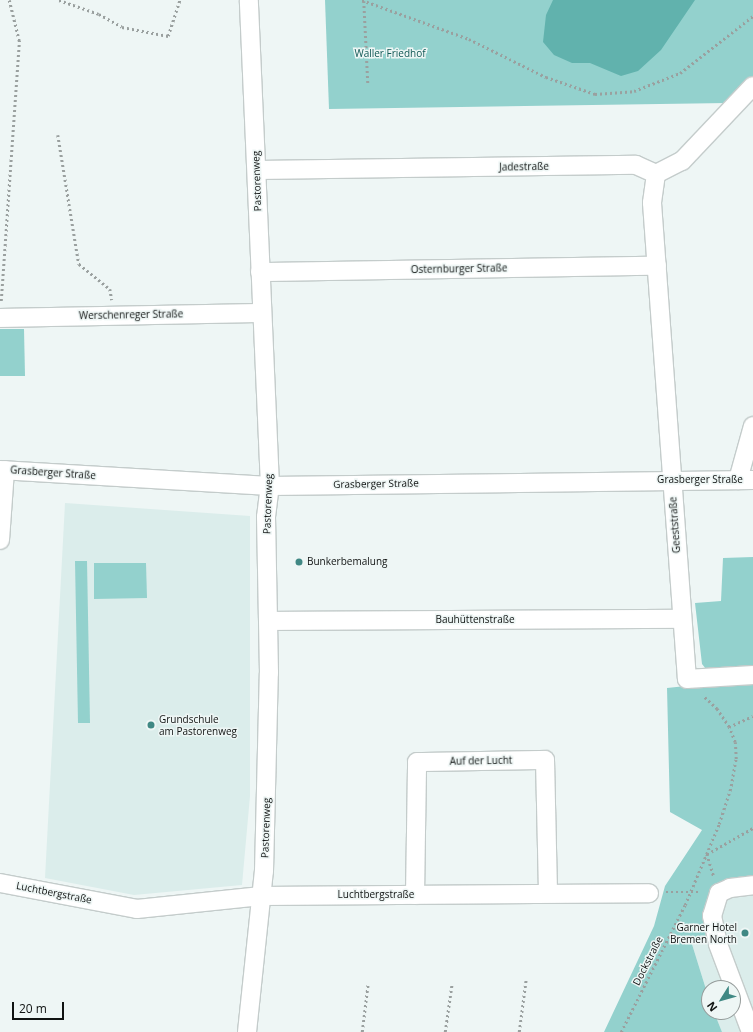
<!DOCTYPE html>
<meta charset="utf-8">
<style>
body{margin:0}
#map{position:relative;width:753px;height:1032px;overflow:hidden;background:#eef6f5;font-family:"Open Sans",sans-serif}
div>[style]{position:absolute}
.built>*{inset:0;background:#dbedeb}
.green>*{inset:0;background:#93d1cd}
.water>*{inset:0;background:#61b2ad}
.path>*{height:2.5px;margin-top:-1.25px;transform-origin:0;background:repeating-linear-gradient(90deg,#9aa09f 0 2px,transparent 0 5px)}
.roads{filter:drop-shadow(1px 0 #c4cccb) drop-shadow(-1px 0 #c4cccb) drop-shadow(0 1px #c4cccb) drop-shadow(0 -1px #c4cccb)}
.minor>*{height:18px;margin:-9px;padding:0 9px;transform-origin:9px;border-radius:9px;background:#fff}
.dots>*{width:11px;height:11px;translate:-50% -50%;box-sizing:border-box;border:2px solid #eef6f5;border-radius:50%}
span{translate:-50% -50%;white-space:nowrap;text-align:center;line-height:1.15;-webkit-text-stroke:3px #eef6f5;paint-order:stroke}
.park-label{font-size:10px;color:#0f5754}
.street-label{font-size:10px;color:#101312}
.poi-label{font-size:10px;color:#101312}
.left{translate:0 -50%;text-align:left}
.right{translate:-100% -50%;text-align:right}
.north{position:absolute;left:701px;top:980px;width:40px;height:40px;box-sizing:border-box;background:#eef6f5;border:1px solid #959b9a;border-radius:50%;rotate:233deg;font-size:11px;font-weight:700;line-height:16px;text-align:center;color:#101312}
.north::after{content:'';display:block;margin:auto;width:14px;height:18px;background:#408884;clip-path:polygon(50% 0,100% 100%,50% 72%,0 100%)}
.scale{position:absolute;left:12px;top:1002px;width:52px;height:18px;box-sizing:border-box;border:2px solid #101312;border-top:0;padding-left:5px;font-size:12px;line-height:14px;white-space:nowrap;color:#101312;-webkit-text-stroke:3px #eef6f5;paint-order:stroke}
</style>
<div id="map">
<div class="built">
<i style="clip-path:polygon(65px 503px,250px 516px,250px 796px,242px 885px,134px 895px,45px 878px)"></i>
<i style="clip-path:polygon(753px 882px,753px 1023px,745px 1032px,722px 1032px,714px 1012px,733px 1012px,733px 988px,709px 988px,709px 999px,691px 941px,706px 936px,704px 918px,714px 894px)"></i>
</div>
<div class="green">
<i style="clip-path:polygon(325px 0,753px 0,753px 77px,727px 103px,329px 109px)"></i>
<i style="clip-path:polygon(0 329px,24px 329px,25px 376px,0 376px)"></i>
<i style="clip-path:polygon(753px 557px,753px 667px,706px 669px,702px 664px,695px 603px,721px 601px,723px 558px)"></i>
<i style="clip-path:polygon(75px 561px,87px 561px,90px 723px,78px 723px)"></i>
<i style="clip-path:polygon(94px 563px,146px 563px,147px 598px,94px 599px)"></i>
<i style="clip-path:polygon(753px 679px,753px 882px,723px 885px,704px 918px,706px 937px,691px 941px,709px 999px,709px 1012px,714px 1012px,722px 1032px,604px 1032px,654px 926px,665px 886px,702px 830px,670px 812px,667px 688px)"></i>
</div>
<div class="water">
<i style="clip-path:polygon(553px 0,695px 0,661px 50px,638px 71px,621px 76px,590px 63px,572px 63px,554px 55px,543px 42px,546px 15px)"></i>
</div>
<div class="path">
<i style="left:59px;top:0;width:42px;rotate:19.3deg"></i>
<i style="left:99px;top:14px;width:26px;rotate:29deg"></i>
<i style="left:122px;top:27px;width:47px;rotate:11.1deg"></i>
<i style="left:168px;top:36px;width:38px;rotate:-72deg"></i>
<i style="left:362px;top:0;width:114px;rotate:20deg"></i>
<i style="left:469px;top:39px;width:86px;rotate:26.3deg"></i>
<i style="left:546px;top:77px;width:52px;rotate:19.1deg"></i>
<i style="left:595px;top:94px;width:39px;rotate:-4deg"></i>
<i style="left:634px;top:91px;width:49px;rotate:-21.4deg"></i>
<i style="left:680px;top:73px;width:93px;rotate:-38deg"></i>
<i style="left:364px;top:1px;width:82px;rotate:87.2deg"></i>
<i style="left:58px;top:135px;width:131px;rotate:80.8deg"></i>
<i style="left:79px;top:264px;width:40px;rotate:39deg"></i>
<i style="left:110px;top:289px;width:11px;rotate:80deg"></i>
<i style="left:1px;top:301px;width:261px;rotate:-86deg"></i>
<i style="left:19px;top:41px;width:42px;rotate:-103.7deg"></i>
<i style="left:729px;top:727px;width:26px;rotate:-25deg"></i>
<i style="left:707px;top:854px;width:24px;rotate:73deg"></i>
<i style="left:707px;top:854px;width:53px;rotate:-29.5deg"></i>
<i style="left:666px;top:892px;width:35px"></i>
<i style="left:362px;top:1032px;width:49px;rotate:-83deg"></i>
<i style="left:445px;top:1032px;width:49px;rotate:-81.9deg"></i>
<i style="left:519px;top:1032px;width:53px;rotate:-82.5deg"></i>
<i style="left:621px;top:1032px;width:142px;rotate:-63.3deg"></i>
<i style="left:685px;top:905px;width:88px;rotate:-67.2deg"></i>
<i style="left:719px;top:824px;width:40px;rotate:-72deg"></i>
<i style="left:731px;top:786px;width:27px;rotate:-80deg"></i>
<i style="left:736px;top:759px;width:17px;rotate:-93deg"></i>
<i style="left:735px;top:742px;width:16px;rotate:-112deg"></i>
<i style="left:729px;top:727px;width:22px;rotate:-124deg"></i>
<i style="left:717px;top:709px;width:19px;rotate:-137deg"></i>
</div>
<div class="roads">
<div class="minor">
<i style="left:257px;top:170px;width:379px;rotate:-0.8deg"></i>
<i style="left:636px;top:165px;width:22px;rotate:24deg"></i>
<i style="left:656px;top:174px;width:29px;rotate:98deg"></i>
<i style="left:652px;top:203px;width:477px;rotate:85.8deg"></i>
<i style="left:687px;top:679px;width:66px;rotate:-3.5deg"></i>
<i style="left:656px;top:174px;width:29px;rotate:-27deg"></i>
<i style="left:682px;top:161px;width:103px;rotate:-46.6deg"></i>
<i style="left:260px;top:272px;width:397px;rotate:-0.9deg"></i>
<i style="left:0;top:318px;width:262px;rotate:-1.1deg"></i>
<i style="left:0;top:470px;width:270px;rotate:3.4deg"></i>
<i style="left:270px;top:486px;width:483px;rotate:-0.7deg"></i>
<i style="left:738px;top:480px;width:56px;rotate:-74.5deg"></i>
<i style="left:0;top:540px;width:70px;rotate:-85.9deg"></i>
<i style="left:268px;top:621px;width:414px;rotate:-0.3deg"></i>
<i style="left:0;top:883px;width:139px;rotate:10.7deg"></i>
<i style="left:137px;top:909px;width:125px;rotate:-6deg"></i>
<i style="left:261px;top:896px;width:388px;rotate:-0.4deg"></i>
<i style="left:415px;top:895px;width:133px;rotate:-89.1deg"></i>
<i style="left:417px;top:762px;width:128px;rotate:-0.9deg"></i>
<i style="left:545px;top:760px;width:133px;rotate:88.7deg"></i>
<i style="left:247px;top:1032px;width:162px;rotate:-84deg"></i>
<i style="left:264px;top:871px;width:198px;rotate:-88.6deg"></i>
<i style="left:269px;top:673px;width:156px;rotate:-91.1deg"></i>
<i style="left:266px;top:517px;width:31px;rotate:-83deg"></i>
<i style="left:270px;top:486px;width:486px;rotate:-92.5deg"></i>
<i style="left:751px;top:1032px;width:94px;rotate:-110.6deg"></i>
<i style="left:718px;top:944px;width:29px;rotate:-102deg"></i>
<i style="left:712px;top:916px;width:24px;rotate:-73deg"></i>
<i style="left:719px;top:893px;width:12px;rotate:-24deg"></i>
<i style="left:730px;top:888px;width:23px;rotate:-7deg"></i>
</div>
</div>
<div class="dots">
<i style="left:299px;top:562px;background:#408884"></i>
<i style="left:151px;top:725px;background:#408884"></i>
<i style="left:745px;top:933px;background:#408884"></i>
</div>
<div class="park-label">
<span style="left:390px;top:54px">Waller Friedhof</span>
</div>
<div class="street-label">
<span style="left:524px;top:167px;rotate:-1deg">Jadestraße</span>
<span style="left:257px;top:181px;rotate:-92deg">Pastorenweg</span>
<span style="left:459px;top:269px;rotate:-1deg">Osternburger Straße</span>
<span style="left:131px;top:315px;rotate:-1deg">Werschenreger Straße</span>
<span style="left:53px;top:473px;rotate:4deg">Grasberger Straße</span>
<span style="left:700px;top:480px">Grasberger Straße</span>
<span style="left:376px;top:484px;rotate:-1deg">Grasberger Straße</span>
<span style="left:268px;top:504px;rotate:-88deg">Pastorenweg</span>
<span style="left:675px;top:525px;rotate:-94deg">Geeststraße</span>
<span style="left:475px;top:620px">Bauhüttenstraße</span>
<span style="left:481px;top:761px;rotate:-1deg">Auf der Lucht</span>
<span style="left:266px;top:828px;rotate:-88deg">Pastorenweg</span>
<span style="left:54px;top:893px;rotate:11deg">Luchtbergstraße</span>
<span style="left:376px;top:895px">Luchtbergstraße</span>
<span style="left:648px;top:961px;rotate:-63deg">Dockstraße</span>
</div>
<div class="poi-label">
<span class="left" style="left:307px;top:562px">Bunkerbemalung</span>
<span class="left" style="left:159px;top:725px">Grundschule<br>am Pastorenweg</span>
<span class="right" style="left:737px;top:933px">Garner Hotel<br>Bremen North</span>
</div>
<div class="north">N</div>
<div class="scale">20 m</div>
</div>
